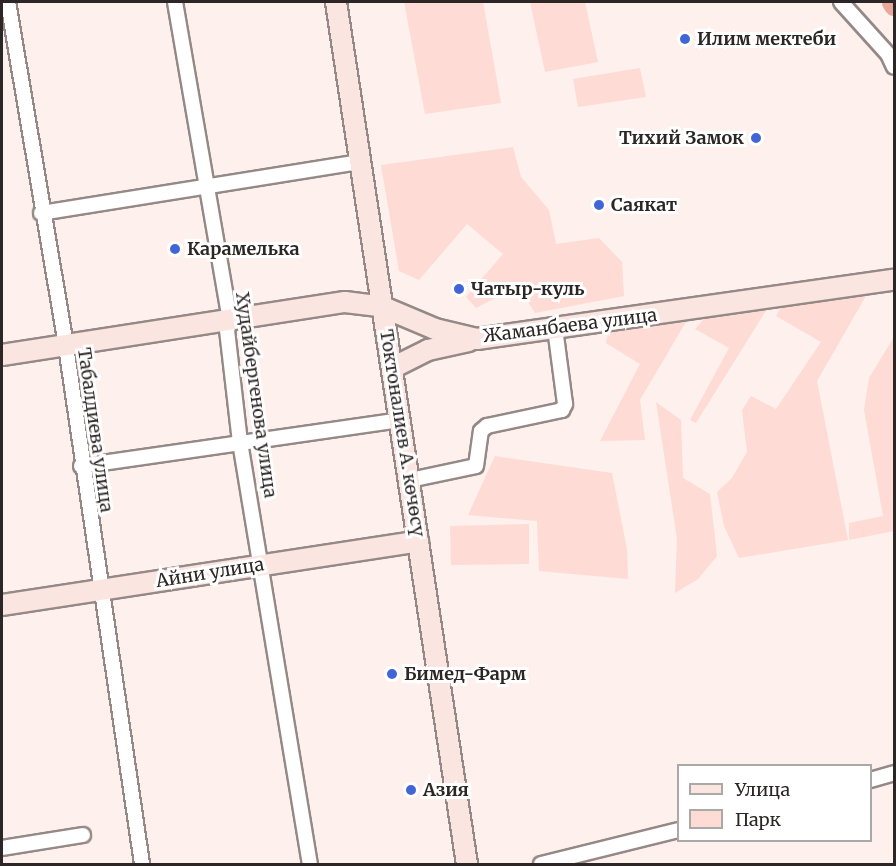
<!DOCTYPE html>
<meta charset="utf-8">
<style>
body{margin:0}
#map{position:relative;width:896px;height:866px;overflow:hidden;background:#fdf0ed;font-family:Merriweather,serif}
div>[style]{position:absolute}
.green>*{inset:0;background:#fedbd4}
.river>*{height:21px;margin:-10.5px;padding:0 10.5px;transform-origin:10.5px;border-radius:10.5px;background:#e9a89c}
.roads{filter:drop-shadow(2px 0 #958987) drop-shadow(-2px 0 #958987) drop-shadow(0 2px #958987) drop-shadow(0 -2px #958987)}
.street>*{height:14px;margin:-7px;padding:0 7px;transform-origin:7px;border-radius:7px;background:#fff}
.secondary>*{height:20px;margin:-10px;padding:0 10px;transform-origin:10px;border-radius:10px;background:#fbe5e0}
.dots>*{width:16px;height:16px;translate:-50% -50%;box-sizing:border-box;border:3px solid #fff;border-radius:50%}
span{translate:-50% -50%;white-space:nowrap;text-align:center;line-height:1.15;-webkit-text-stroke:6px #fff;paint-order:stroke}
.poi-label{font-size:18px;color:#2c2726;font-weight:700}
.left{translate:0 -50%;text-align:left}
.right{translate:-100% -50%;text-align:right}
.street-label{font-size:18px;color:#2c2726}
.frame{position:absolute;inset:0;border:3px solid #2c2726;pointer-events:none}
.legend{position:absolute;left:677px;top:764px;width:195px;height:78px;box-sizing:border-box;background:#fff;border:2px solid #aba9a8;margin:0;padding:8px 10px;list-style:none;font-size:18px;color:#2c2726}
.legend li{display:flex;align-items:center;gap:12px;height:30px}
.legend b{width:30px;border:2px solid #aba9a8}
</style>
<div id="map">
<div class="green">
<i style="clip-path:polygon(404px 2px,483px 2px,501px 103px,425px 114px)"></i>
<i style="clip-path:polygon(530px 2px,585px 2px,598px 62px,545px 72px)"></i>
<i style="clip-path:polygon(640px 68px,646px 97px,578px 107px,573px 79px)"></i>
<i style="clip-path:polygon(513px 147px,521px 177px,549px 210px,556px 244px,599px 238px,622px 262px,624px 296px,535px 313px,518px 286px,476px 308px,466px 297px,503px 254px,467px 224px,419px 280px,399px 271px,381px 165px)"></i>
<i style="clip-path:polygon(867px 294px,817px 381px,848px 540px,739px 558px,724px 526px,717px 492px,732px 478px,747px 452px,742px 410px,751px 396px,776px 409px,821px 342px,776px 316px,783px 304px)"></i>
<i style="clip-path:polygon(767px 309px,696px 423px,690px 420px,729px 348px,695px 329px,705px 318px)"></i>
<i style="clip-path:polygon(687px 320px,640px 400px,645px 440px,600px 441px,640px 364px,606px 343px,609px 330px)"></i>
<i style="clip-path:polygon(894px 337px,894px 531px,849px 540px,849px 523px,883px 516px,864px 410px,869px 378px)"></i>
<i style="clip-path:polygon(656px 402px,681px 420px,683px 478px,710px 494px,717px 556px,698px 579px,675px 593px,677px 539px)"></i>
<i style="clip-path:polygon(495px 456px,612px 473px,627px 549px,628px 579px,539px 571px,537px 521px,468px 515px)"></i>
<i style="clip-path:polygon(529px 524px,529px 564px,451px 565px,450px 526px)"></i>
</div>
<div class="river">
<i style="left:892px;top:2px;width:4px;rotate:56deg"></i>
</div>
<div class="roads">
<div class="street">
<i style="left:8px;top:2px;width:349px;rotate:80.4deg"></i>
<i style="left:66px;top:346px;width:524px;rotate:81.65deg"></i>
<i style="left:175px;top:2px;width:324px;rotate:80.2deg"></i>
<i style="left:230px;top:321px;width:9px;rotate:108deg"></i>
<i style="left:227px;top:330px;width:113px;rotate:83.4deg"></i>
<i style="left:240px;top:442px;width:428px;rotate:80.6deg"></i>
<i style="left:841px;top:2px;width:70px;rotate:47.9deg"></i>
<i style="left:888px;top:54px;width:14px;rotate:65deg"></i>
<i style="left:41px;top:213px;width:324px;rotate:-9.1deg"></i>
<i style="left:81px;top:466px;width:322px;rotate:-8.2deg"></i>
<i style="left:410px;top:480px;width:67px;rotate:-12deg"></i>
<i style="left:476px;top:466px;width:35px;rotate:-82deg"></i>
<i style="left:481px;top:431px;width:8px;rotate:-40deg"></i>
<i style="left:487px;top:426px;width:77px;rotate:-12deg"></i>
<i style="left:562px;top:410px;width:7px;rotate:-63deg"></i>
<i style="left:565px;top:404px;width:77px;rotate:-97.5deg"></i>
<i style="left:870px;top:780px;width:25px;rotate:-16deg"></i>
<i style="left:2px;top:848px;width:82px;rotate:-9.1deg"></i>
<i style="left:541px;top:864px;width:141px;rotate:-13.9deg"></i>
</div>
<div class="secondary">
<i style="left:336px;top:2px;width:872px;rotate:81.36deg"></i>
<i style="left:2px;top:355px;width:347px;rotate:-8.8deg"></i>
<i style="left:345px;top:302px;width:38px;rotate:7deg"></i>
<i style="left:383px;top:307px;width:56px;rotate:22.9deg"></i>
<i style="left:435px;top:329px;width:43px;rotate:13.4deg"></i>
<i style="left:477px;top:339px;width:421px;rotate:-8.1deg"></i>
<i style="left:392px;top:368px;width:40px;rotate:-26.6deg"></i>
<i style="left:428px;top:350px;width:42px;rotate:-12.4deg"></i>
<i style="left:2px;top:605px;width:421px;rotate:-8.7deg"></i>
</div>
</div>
<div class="dots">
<i style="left:685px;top:39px;background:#4165d7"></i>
<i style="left:756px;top:138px;background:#4165d7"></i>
<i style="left:599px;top:205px;background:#4165d7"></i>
<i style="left:175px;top:249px;background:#4165d7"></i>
<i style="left:459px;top:289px;background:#4165d7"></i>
<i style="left:392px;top:674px;background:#4165d7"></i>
<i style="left:411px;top:790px;background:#4165d7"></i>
</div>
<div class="poi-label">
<span class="left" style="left:697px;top:39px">Илим мектеби</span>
<span class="right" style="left:744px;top:138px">Тихий Замок</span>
<span class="left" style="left:611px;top:205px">Саякат</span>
<span class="left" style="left:187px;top:249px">Карамелька</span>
<span class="left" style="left:471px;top:289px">Чатыр-куль</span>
<span class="left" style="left:404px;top:674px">Бимед-Фарм</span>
<span class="left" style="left:423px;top:790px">Азия</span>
</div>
<div class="street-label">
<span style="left:570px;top:326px;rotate:-7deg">Жаманбаева улица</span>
<span style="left:256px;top:395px;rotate:82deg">Худайбергенова улица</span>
<span style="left:95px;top:430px;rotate:82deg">Табалдиева улица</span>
<span style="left:402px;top:433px;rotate:81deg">Токтоналиев А. көчөсү</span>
<span style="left:210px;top:573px;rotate:-9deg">Айни улица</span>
</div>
<div class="frame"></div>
<ul class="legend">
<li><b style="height:8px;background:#fbe5e0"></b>Улица</li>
<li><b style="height:16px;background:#fedbd4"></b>Парк</li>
</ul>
</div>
